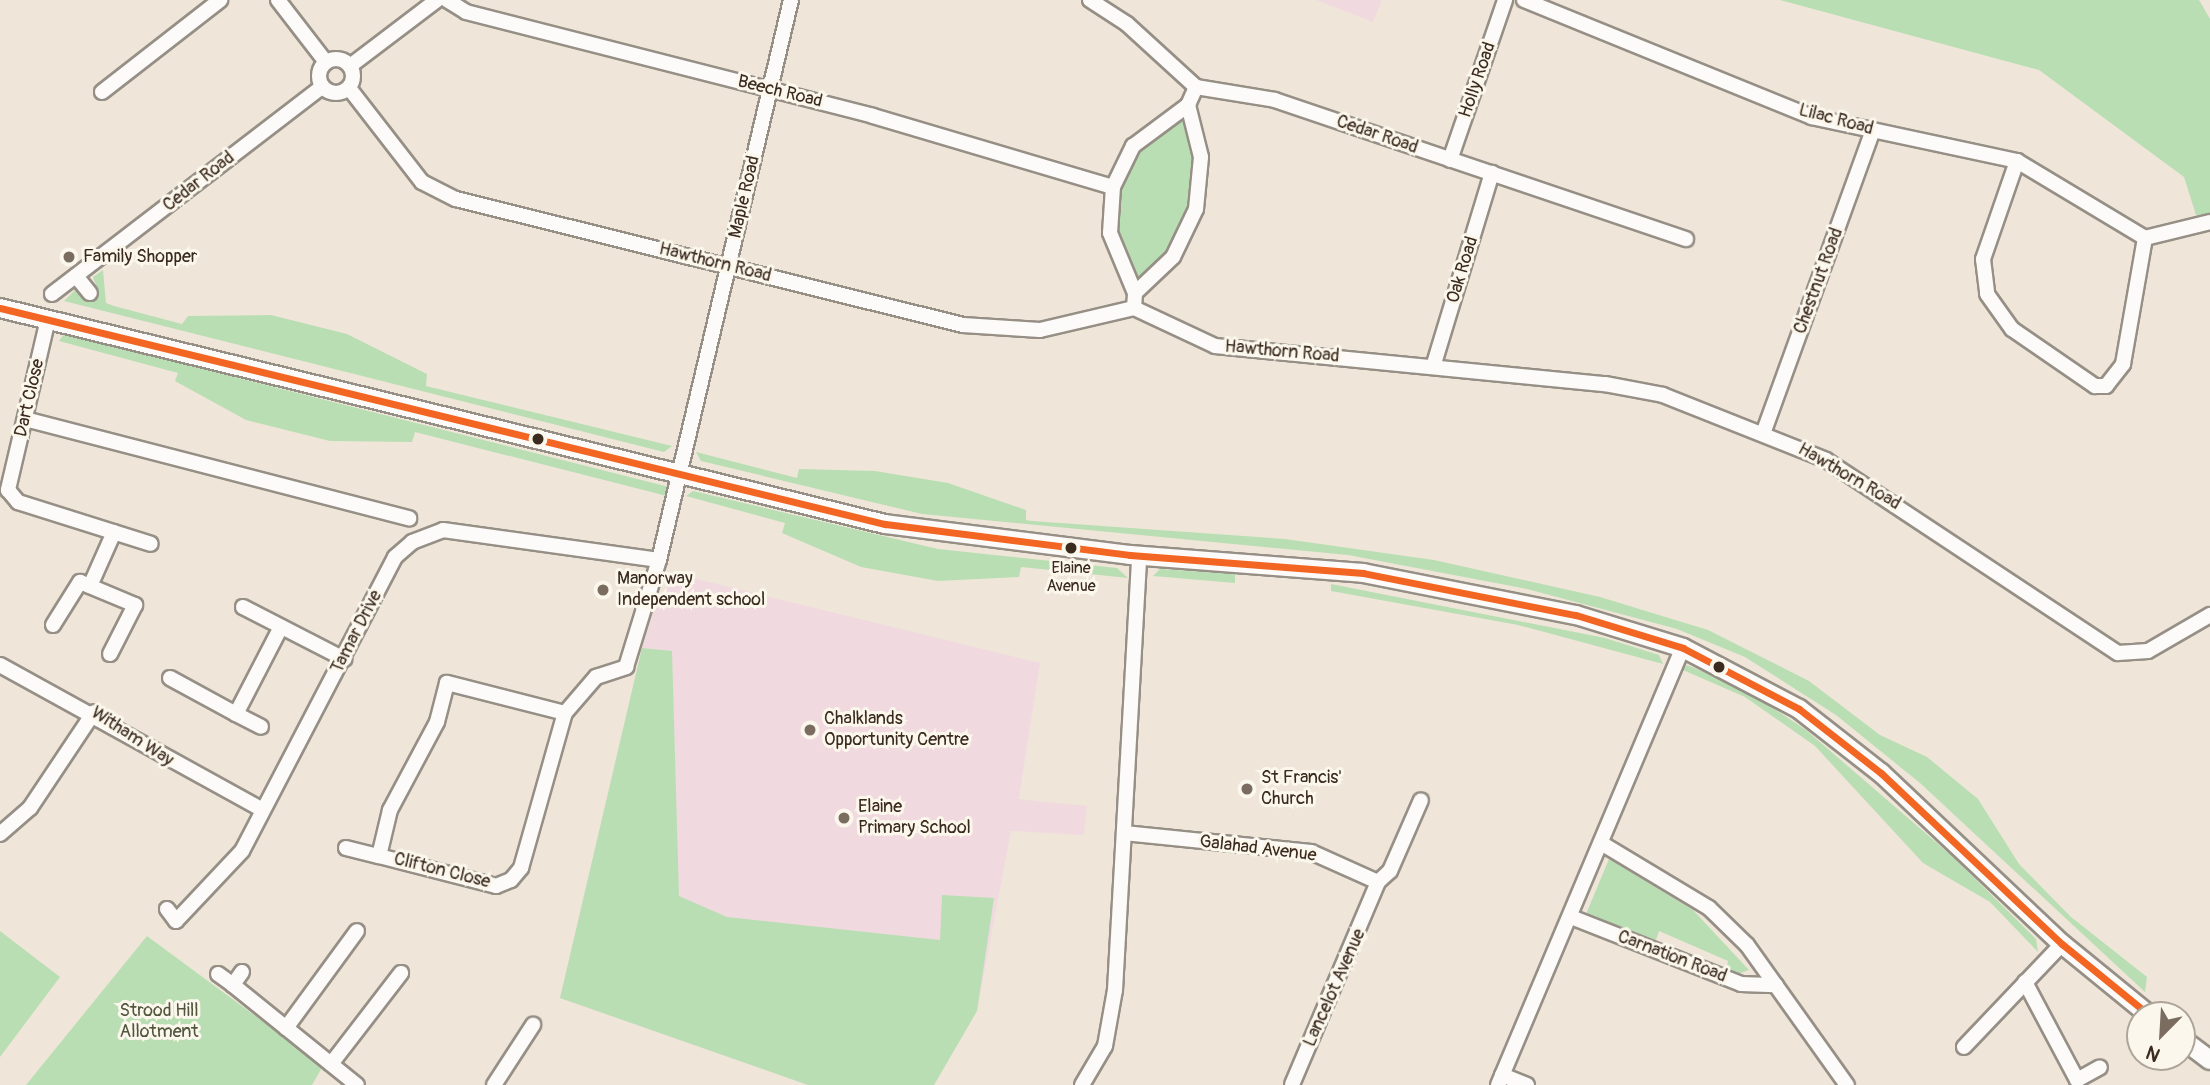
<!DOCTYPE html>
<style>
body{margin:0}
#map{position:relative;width:2210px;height:1085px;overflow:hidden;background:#efe6d9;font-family:Pangolin,sans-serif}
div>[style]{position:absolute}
.built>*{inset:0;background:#f0dadf}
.green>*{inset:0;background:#badeb3}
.roads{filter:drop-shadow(2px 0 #968f86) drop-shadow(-2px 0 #968f86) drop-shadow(0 2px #968f86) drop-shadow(0 -2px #968f86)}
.minor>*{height:14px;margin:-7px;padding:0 7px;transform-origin:7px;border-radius:7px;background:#fdfbf9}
.minor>.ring{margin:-7px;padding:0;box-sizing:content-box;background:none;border:14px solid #fdfbf9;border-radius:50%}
.tertiary>*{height:18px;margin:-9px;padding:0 9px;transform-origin:9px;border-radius:9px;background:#fdfbf9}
.bus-1>*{height:7px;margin:-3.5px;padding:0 3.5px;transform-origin:3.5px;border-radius:3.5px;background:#f26522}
.dots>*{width:19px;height:19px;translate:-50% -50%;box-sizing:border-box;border:4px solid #fbf7ec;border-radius:50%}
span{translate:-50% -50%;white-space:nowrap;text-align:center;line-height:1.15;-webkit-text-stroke:6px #fbf7ec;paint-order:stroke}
.bus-label{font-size:16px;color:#3b2a1e}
.street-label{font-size:18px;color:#3b2a1e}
.poi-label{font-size:18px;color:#3b2a1e}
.left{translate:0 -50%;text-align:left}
.park-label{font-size:18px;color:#50563c}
.north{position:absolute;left:2126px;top:1001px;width:70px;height:70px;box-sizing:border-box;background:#fbf7ec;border:2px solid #aea59a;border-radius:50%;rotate:204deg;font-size:19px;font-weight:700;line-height:28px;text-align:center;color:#3b2a1e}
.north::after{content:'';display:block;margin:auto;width:24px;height:32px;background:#7a6c5f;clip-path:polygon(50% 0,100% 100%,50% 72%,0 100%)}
</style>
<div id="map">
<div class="built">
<i style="clip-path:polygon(1316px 0,1382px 0,1373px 22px)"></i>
<i style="clip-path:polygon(672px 573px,1040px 663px,1019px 799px,1087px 806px,1084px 835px,1011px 831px,977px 1011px,934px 1085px,808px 1085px,560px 998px,642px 648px,658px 594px,667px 590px)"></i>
</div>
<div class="green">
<i style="clip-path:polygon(1780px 0,2199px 0,2210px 19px,2210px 214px,2196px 215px,2184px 177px,2039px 70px)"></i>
<i style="clip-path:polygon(1186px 113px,1197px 157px,1192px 208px,1170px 254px,1138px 285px,1116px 232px,1120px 189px,1138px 150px)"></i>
<i style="clip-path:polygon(103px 270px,106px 303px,114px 306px,182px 324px,188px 316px,271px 315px,347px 334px,427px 374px,426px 386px,672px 446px,664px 452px,64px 301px,77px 288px,89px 296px,98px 291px,93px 277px)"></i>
<i style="clip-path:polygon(64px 334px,669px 487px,667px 496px,415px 432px,412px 442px,330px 441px,246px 420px,175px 381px,178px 373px,59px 341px)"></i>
<i style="clip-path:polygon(696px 452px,797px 478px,799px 469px,875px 471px,948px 483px,1026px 510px,1026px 520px,1032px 521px,1285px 539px,1434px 560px,1600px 597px,1708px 630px,1809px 681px,1880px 735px,1927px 757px,1978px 799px,2019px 864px,2071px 917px,2147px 977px,2145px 992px,1920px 783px,1836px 715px,1745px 657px,1677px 629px,1527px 589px,1348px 555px,922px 514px,701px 461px)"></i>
<i style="clip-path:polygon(693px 491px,938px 549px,1117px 568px,1128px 578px,1021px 567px,1019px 577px,938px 581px,861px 567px,782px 533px,785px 523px,686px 496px)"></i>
<i style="clip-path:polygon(1160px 569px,1235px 574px,1235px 583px,1153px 576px)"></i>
<i style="clip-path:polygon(1331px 584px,1605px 638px,1659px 655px,1663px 664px,1518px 625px,1331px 591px)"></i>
<i style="clip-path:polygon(642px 648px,672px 651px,679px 896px,727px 917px,940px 940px,942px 895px,994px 898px,977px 1011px,934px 1085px,808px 1085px,560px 998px)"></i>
<i style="clip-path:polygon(1687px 665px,1743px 688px,1806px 730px,1952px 856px,2036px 939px,2038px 952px,1990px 902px,1923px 863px,1815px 746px,1745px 697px,1683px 670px)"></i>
<i style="clip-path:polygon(1609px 859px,1693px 910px,1749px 970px,1735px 975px,1726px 971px,1728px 961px,1659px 931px,1656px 940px,1586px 914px)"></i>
<i style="clip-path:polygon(0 931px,60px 977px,0 1057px)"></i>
<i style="clip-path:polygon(147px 936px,323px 1066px,312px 1085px,26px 1085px)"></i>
</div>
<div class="roads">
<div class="minor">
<i style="left:278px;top:0;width:78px;rotate:52.3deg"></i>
<i style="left:447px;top:0;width:22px;rotate:32deg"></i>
<i style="left:466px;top:12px;width:420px;rotate:14.3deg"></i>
<i style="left:873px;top:116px;width:250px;rotate:16.5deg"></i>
<i style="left:1090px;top:0;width:44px;rotate:33deg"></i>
<i style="left:1127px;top:24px;width:93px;rotate:42.4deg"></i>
<i style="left:1196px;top:87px;width:80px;rotate:9.3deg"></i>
<i style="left:1275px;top:100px;width:434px;rotate:18.7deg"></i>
<i style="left:1524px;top:0;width:311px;rotate:22.1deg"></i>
<i style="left:1812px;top:117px;width:210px;rotate:12.1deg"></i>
<i style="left:2017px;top:161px;width:149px;rotate:31deg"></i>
<i class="ring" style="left:319px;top:59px;width:20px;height:20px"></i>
<i style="left:350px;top:66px;width:109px;rotate:-37.2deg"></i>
<i style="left:349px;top:88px;width:119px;rotate:52.2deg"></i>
<i style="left:422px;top:182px;width:38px;rotate:27deg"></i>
<i style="left:456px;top:199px;width:522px;rotate:13.96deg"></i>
<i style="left:963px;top:325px;width:77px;rotate:3.7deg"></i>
<i style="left:1040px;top:330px;width:97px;rotate:-13.2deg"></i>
<i style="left:1134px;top:308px;width:89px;rotate:25.1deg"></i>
<i style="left:1215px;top:346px;width:392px;rotate:5.6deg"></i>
<i style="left:1605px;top:384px;width:59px;rotate:10.7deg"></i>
<i style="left:1663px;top:395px;width:175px;rotate:21.7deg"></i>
<i style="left:1826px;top:460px;width:350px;rotate:33.5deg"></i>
<i style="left:2118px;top:653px;width:30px;rotate:-4deg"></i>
<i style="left:2148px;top:651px;width:72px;rotate:-30.1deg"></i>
<i style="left:102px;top:92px;width:150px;rotate:-37.9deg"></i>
<i style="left:1450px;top:160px;width:169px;rotate:-71deg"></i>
<i style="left:2017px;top:161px;width:104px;rotate:109.1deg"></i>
<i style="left:1983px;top:259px;width:35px;rotate:83deg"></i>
<i style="left:1987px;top:294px;width:43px;rotate:54.5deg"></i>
<i style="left:2012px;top:329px;width:101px;rotate:34.5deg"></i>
<i style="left:2095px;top:386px;width:11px"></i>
<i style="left:2106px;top:386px;width:28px;rotate:-52deg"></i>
<i style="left:2123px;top:364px;width:128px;rotate:-80.1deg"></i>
<i style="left:2145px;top:238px;width:67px;rotate:-13.8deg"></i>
<i style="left:76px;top:276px;width:22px;rotate:51deg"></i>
<i style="left:1135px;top:293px;width:65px;rotate:-112.6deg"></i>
<i style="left:1110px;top:233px;width:46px;rotate:-86.3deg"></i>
<i style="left:1113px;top:187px;width:46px;rotate:-64deg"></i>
<i style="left:1133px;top:146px;width:69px;rotate:-36.7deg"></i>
<i style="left:52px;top:294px;width:340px;rotate:-37.5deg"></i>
<i style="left:1134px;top:308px;width:15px;rotate:-86deg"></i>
<i style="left:1135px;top:293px;width:52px;rotate:-43.5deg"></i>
<i style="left:1173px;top:257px;width:53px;rotate:-64.4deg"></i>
<i style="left:1196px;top:209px;width:52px;rotate:-84.5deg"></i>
<i style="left:1201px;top:157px;width:54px;rotate:-104deg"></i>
<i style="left:1188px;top:105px;width:20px;rotate:-66deg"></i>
<i style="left:48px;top:319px;width:176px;rotate:103.2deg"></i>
<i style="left:8px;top:490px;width:16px;rotate:50deg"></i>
<i style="left:18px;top:502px;width:139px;rotate:17.5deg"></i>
<i style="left:1433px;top:367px;width:203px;rotate:-73.1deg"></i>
<i style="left:25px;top:419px;width:397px;rotate:14.5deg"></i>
<i style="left:1764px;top:431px;width:320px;rotate:-70.1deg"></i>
<i style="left:90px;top:586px;width:59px;rotate:-66deg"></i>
<i style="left:243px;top:607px;width:114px;rotate:27.2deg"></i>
<i style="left:53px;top:625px;width:51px;rotate:-57.9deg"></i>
<i style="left:80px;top:582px;width:60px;rotate:22.7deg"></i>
<i style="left:135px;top:605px;width:55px;rotate:117deg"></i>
<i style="left:0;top:665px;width:300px;rotate:28.9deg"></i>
<i style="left:170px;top:678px;width:75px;rotate:28.6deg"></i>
<i style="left:236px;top:714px;width:98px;rotate:-62.7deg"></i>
<i style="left:565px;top:713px;width:122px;rotate:-165.7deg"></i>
<i style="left:447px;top:683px;width:40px;rotate:104.4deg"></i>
<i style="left:437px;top:722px;width:100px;rotate:118.1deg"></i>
<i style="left:390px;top:810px;width:47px;rotate:103.4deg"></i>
<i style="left:379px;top:856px;width:121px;rotate:14.4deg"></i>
<i style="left:496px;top:886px;width:16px;rotate:-22deg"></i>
<i style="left:511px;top:880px;width:16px;rotate:-50deg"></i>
<i style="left:521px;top:868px;width:161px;rotate:-74.2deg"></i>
<i style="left:565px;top:713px;width:48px;rotate:-49.3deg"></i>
<i style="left:596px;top:677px;width:32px;rotate:-18deg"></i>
<i style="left:626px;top:667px;width:112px;rotate:-72.9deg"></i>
<i style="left:659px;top:560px;width:575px;rotate:-76.74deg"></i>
<i style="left:236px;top:714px;width:28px;rotate:27deg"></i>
<i style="left:1124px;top:833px;width:188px;rotate:5.8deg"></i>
<i style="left:1311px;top:852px;width:73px;rotate:24.1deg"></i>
<i style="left:1378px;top:882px;width:220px;rotate:113deg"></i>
<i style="left:0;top:834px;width:40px;rotate:-41deg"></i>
<i style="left:30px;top:808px;width:115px;rotate:-56.3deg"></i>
<i style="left:1601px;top:843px;width:126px;rotate:31deg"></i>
<i style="left:1709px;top:908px;width:53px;rotate:44.2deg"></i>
<i style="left:1747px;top:945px;width:172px;rotate:54.5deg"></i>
<i style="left:346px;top:848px;width:34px;rotate:14deg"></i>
<i style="left:1378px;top:882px;width:16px;rotate:-43deg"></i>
<i style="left:1390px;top:871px;width:77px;rotate:-66.4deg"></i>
<i style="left:167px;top:909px;width:15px;rotate:53deg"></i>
<i style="left:176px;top:921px;width:96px;rotate:-46.7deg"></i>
<i style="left:242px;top:851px;width:331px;rotate:-62.5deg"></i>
<i style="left:395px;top:557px;width:23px;rotate:-41deg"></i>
<i style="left:412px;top:542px;width:33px;rotate:-21deg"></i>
<i style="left:443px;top:530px;width:218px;rotate:7.9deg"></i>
<i style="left:1571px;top:917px;width:183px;rotate:21.5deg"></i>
<i style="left:1741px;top:984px;width:35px;rotate:2deg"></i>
<i style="left:242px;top:972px;width:16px;rotate:125deg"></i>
<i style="left:233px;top:985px;width:159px;rotate:38.9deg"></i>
<i style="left:218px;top:974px;width:19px;rotate:36deg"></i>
<i style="left:2025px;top:982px;width:111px;rotate:62deg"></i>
<i style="left:2077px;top:1080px;width:26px;rotate:-29deg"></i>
<i style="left:286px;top:1028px;width:120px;rotate:-53.8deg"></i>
<i style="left:1964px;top:1047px;width:142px;rotate:-46.4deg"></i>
<i style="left:331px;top:1064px;width:115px;rotate:-52.4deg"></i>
<i style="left:1502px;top:1075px;width:27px;rotate:22deg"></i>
<i style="left:494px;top:1085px;width:72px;rotate:-57deg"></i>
<i style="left:1082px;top:1085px;width:45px;rotate:-59.5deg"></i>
<i style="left:1105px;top:1046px;width:57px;rotate:-79.9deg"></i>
<i style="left:1115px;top:990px;width:435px;rotate:-86.8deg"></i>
<i style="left:1498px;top:1085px;width:475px;rotate:-67.1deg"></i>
</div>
<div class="tertiary">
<i style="left:0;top:308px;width:911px;rotate:13.72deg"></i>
<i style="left:885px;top:524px;width:247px;rotate:7.2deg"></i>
<i style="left:1130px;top:555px;width:234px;rotate:4.4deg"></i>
<i style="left:1363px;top:573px;width:217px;rotate:11.2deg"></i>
<i style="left:1576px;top:615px;width:112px;rotate:17.1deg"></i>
<i style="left:1683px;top:648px;width:131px;rotate:27.7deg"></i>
<i style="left:1799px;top:709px;width:104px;rotate:38deg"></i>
<i style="left:1881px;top:773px;width:249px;rotate:43.4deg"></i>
<i style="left:2062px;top:944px;width:112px;rotate:39.2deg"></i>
<i style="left:2182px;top:1039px;width:35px;rotate:37deg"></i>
</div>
</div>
<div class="bus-1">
<i style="left:0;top:308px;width:911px;rotate:13.72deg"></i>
<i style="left:885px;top:524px;width:247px;rotate:7.2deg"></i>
<i style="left:1130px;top:555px;width:234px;rotate:4.4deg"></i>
<i style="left:1363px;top:573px;width:217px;rotate:11.2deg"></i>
<i style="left:1576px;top:615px;width:112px;rotate:17.1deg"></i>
<i style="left:1683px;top:648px;width:131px;rotate:27.7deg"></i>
<i style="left:1799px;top:709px;width:104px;rotate:38deg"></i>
<i style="left:1881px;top:773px;width:249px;rotate:43.4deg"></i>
<i style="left:2062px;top:944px;width:112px;rotate:39.2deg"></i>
</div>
<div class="dots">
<i style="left:69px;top:257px;background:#7a6c5f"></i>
<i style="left:538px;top:439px;background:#3b2a1e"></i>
<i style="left:1071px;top:548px;background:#3b2a1e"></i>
<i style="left:603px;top:590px;background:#7a6c5f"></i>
<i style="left:1719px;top:667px;background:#3b2a1e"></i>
<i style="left:810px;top:730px;background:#7a6c5f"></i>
<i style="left:1247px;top:789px;background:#7a6c5f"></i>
<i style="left:844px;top:818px;background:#7a6c5f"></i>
</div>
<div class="bus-label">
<span style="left:1071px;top:577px">Elaine<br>Avenue</span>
</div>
<div class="street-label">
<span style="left:1478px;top:80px;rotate:-71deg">Holly Road</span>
<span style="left:780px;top:92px;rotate:14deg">Beech Road</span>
<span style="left:1836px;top:120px;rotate:15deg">Lilac Road</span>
<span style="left:1377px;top:135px;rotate:19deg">Cedar Road</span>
<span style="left:199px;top:182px;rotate:-38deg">Cedar Road</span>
<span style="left:745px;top:197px;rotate:-77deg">Maple Road</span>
<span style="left:715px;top:263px;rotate:14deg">Hawthorn Road</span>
<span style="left:1463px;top:270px;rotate:-73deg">Oak Road</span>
<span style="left:1819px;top:281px;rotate:-70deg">Chestnut Road</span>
<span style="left:1282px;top:352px;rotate:5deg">Hawthorn Road</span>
<span style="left:30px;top:398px;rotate:-77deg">Dart Close</span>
<span style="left:1849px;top:477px;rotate:30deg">Hawthorn Road</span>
<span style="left:357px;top:632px;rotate:-63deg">Tamar Drive</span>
<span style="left:132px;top:737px;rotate:33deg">Witham Way</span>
<span style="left:1258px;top:849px;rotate:7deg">Galahad Avenue</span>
<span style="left:442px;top:871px;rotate:14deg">Clifton Close</span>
<span style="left:1672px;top:957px;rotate:21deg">Carnation Road</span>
<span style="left:1335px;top:988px;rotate:-66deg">Lancelot Avenue</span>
</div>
<div class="poi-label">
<span class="left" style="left:83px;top:257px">Family Shopper</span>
<span class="left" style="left:617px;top:590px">Manorway<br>Independent school</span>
<span class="left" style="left:824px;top:730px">Chalklands<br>Opportunity Centre</span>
<span class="left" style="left:1261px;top:789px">St Francis'<br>Church</span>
<span class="left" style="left:858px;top:818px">Elaine<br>Primary School</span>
</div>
<div class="park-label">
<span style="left:159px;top:1022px">Strood Hill<br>Allotment</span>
</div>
<div class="north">N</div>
</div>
